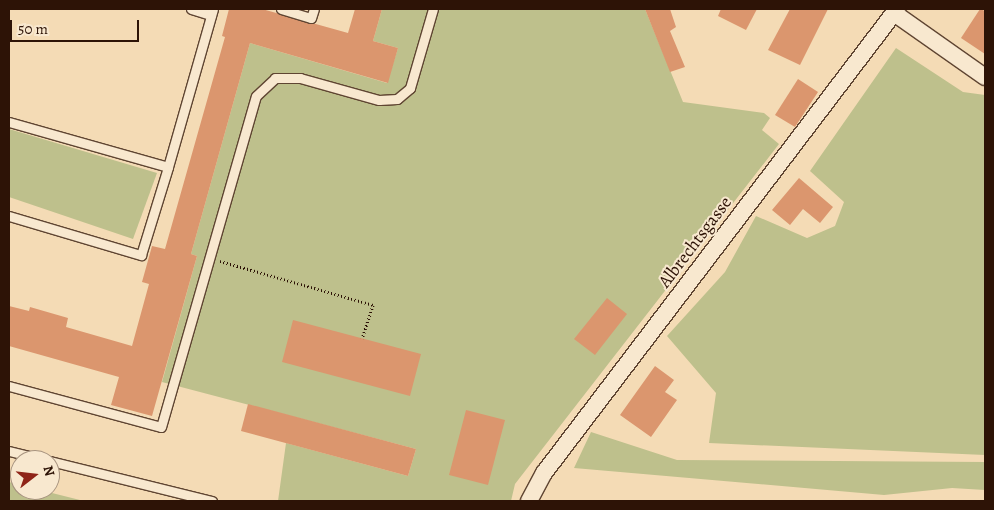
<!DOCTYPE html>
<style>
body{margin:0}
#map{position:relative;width:994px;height:510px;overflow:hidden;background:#f4dbb5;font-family:Alegreya,serif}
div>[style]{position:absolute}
.green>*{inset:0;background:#bec08c}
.building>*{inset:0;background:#db966e}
.path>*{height:3px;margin-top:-1.5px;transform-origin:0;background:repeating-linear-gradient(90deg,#2d1306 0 1px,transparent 0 3.5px)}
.roads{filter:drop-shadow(1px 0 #5f4532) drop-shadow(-1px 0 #5f4532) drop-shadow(0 1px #5f4532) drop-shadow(0 -1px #5f4532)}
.service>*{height:9px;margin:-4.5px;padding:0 4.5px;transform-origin:4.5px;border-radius:4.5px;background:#f8e8cf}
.minor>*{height:16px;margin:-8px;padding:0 8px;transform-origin:8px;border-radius:8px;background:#f8e8cf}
span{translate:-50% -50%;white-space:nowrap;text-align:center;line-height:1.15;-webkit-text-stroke:4px #f8e8cf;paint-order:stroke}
.street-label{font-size:18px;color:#2d1306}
.frame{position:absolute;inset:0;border:10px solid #2d1306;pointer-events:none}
.north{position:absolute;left:10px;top:450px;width:50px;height:50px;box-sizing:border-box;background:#f8e8cf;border:1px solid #a7937f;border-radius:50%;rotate:74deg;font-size:14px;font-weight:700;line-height:20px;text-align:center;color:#2d1306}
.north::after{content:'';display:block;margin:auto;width:18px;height:22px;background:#8f2418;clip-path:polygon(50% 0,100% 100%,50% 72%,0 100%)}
.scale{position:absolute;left:10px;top:20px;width:129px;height:22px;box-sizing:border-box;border:2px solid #2d1306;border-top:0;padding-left:6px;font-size:15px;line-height:18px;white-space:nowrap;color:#2d1306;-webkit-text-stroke:4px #f8e8cf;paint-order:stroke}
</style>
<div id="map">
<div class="green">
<i style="clip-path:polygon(382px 9px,645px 9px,683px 102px,764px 113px,770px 118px,762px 130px,779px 144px,515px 484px,511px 501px,278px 501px,286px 443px,408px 476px,416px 449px,162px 382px,197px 256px,191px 254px,250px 43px,387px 83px,398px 48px,373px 41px)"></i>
<i style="clip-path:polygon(896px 48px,963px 92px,985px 95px,985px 455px,709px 443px,716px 393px,667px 336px,725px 272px,756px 216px,807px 238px,835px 226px,844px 202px,810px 171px)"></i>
<i style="clip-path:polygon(9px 129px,157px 173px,133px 239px,9px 197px)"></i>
<i style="clip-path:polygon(591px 432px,677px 460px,985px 462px,985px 490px,952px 488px,884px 495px,574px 468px)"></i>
<i style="clip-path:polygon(9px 482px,20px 485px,20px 490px,40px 490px,84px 501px,9px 501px)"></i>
</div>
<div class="building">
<i style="clip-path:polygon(229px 9px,262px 9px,348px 33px,355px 9px,382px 9px,373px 41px,398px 48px,388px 83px,250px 43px,191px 254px,197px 256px,152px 416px,111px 405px,119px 377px,9px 346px,9px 306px,29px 311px,30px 307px,68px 318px,66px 327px,132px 346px,149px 284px,142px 282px,152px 246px,165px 249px,225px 37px,222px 36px)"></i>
<i style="clip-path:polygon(645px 9px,670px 9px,676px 27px,670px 31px,685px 67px,670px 72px)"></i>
<i style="clip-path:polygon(721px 9px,757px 9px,746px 30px,718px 16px)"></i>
<i style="clip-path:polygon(790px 9px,828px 9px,800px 65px,768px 50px)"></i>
<i style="clip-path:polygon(980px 9px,985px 11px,985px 54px,961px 38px)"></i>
<i style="clip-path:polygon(798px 79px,818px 92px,795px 127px,775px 115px)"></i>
<i style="clip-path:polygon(799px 178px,833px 207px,820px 223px,803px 209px,790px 225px,772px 210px)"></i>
<i style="clip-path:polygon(607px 298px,627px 314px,595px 355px,574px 339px)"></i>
<i style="clip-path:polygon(293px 320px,421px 354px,410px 396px,282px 362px)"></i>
<i style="clip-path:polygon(655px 366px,674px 380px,665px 392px,677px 400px,651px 437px,620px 415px)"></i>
<i style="clip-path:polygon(248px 404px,416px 449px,408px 476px,241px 431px)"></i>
<i style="clip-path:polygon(466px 410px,505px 420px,488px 485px,449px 475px)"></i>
</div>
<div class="path">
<i style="left:220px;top:261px;width:159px;rotate:16deg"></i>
<i style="left:373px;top:305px;width:35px;rotate:108deg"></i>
</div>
<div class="roads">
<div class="service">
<i style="left:191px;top:9px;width:21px;rotate:17deg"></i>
<i style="left:281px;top:9px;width:31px;rotate:17deg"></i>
<i style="left:311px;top:18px;width:9px;rotate:-72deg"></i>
<i style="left:9px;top:122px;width:165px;rotate:15.8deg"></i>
<i style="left:168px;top:167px;width:164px;rotate:-74.1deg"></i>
<i style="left:9px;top:216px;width:138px;rotate:16.5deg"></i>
<i style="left:141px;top:255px;width:92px;rotate:-72.9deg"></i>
<i style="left:9px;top:386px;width:157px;rotate:15.1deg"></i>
<i style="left:161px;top:427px;width:344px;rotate:-74deg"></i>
<i style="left:256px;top:96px;width:26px;rotate:-43deg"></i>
<i style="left:275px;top:78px;width:25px"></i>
<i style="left:300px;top:78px;width:82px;rotate:15.6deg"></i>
<i style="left:379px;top:100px;width:18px;rotate:-3deg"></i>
<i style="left:397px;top:99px;width:17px;rotate:-40deg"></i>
<i style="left:410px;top:88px;width:82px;rotate:-73.8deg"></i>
<i style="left:9px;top:451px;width:38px;rotate:14deg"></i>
<i style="left:50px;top:461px;width:167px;rotate:13.9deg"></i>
</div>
<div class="minor">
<i style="left:894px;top:13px;width:111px;rotate:35.1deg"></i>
<i style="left:529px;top:501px;width:32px;rotate:-62deg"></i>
<i style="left:544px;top:473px;width:583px;rotate:-52.74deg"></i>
</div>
</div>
<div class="street-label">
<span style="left:695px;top:242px;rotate:-53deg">Albrechtsgasse</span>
</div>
<div class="frame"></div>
<div class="north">N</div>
<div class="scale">50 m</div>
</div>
